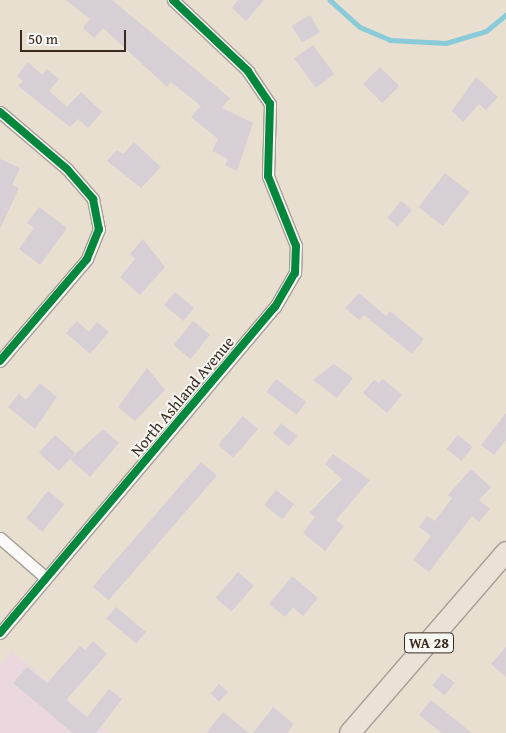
<!DOCTYPE html>
<style>
body{margin:0}
#map{position:relative;width:506px;height:733px;overflow:hidden;background:#e8dfd1;font-family:"Gentium Book Plus",serif}
div>[style]{position:absolute}
[style*='--x']{left:calc(var(--x)*1px);top:calc(var(--y)*1px);width:calc(var(--w)*1px);rotate:calc(var(--a)*1deg)}
.built>*{inset:0;background:#ebd7de}
.stream>*{height:4.5px;margin:-2.25px;padding:0 2.25px;transform-origin:2.25px;border-radius:2.25px;background:#89cbd9}
.building>*{inset:0;background:#d7cfd6;transform-origin:0 0}
.roads{filter:drop-shadow(1px 0 #a69f95) drop-shadow(-1px 0 #a69f95) drop-shadow(0 1px #a69f95) drop-shadow(0 -1px #a69f95)}
.street>*{height:11px;margin:-5.5px;padding:0 5.5px;transform-origin:5.5px;border-radius:5.5px;background:#fcfaf8}
.highway>*{height:20px;margin:-10px;padding:0 10px;transform-origin:10px;border-radius:10px;background:#ebe2d7}
.cycleway>*{height:8px;margin:-4px;padding:0 4px;transform-origin:4px;border-radius:4px;background:#00873e}
span{translate:-50% -50%;white-space:nowrap;text-align:center;line-height:1.15;-webkit-text-stroke:4px #f6f6f2;paint-order:stroke}
.shield-label span{padding:1px 4px;background:#f6f6f2;border:1px solid;border-radius:4px;-webkit-text-stroke-width:0}
.shield-label{font-size:15px;color:#3b2a1e;font-weight:700}
.street-label{font-size:16px;color:#3b2a1e}
.scale{position:absolute;left:20px;top:30px;width:106px;height:22px;box-sizing:border-box;border:2px solid #3b2a1e;border-top:0;padding-left:6px;font-size:15px;line-height:18px;white-space:nowrap;color:#3b2a1e;-webkit-text-stroke:4px #f6f6f2;paint-order:stroke}
</style>
<div id="map">
<div class="built">
<div style="clip-path:polygon(12px 651px,108px 733px,0 733px,0 664px)"></div>
</div>
<div class="stream">
<div style="--x:330;--y:0;--w:40;--a:42"></div>
<div style="--x:360;--y:27;--w:33;--a:23"></div>
<div style="--x:390;--y:40;--w:56;--a:3.1"></div>
<div style="--x:446;--y:43;--w:42;--a:-16.7"></div>
<div style="--x:486;--y:31;--w:26;--a:-39"></div>
</div>
<div class="building">
<div style="clip-path:polygon(66px 0,112px 0,230px 98px,222px 108px,253px 123px,237px 171px,225px 165px,228px 159px,212px 151px,218px 139px,191px 117px,201px 106px,171px 82px,167px 87px,103px 28px,94px 38px,83px 28px,90px 19px)"></div>
<div style="clip-path:polygon(238px 0,264px 0,246px 21px,232px 8px)"></div>
<div style="left:310px;top:15px;width:20px;height:21px;rotate:60deg"></div>
<div style="left:313px;top:45px;width:36px;height:23px;rotate:54deg"></div>
<div style="clip-path:polygon(28px 62px,42px 75px,47px 69px,59px 79px,49px 91px,67px 107px,81px 92px,102px 112px,88px 128px,78px 119px,70px 127px,18px 86px,23px 81px,17px 76px)"></div>
<div style="left:380px;top:67px;width:27px;height:24px;rotate:45deg"></div>
<div style="clip-path:polygon(476px 77px,498px 97px,486px 110px,479px 104px,463px 122px,452px 111px)"></div>
<div style="clip-path:polygon(134px 142px,161px 167px,141px 188px,107px 161px,117px 150px,123px 154px)"></div>
<div style="clip-path:polygon(0 159px,20px 168px,12px 185px,19px 188px,0 229px)"></div>
<div style="left:445px;top:173px;width:31px;height:43px;rotate:38deg"></div>
<div style="left:401px;top:201px;width:14px;height:22px;rotate:39deg"></div>
<div style="clip-path:polygon(39px 207px,67px 228px,40px 265px,19px 249px,34px 228px,27px 223px)"></div>
<div style="clip-path:polygon(143px 239px,165px 267px,140px 295px,120px 277px,135px 259px,130px 254px)"></div>
<div style="left:175px;top:292px;width:25px;height:17px;rotate:40deg"></div>
<div style="clip-path:polygon(359px 293px,386px 316px,390px 311px,424px 339px,412px 354px,364px 315px,359px 320px,345px 308px)"></div>
<div style="clip-path:polygon(77px 321px,89px 332px,97px 322px,109px 332px,90px 354px,66px 333px)"></div>
<div style="left:193px;top:321px;width:22px;height:31px;rotate:39deg"></div>
<div style="clip-path:polygon(334px 364px,353px 378px,337px 398px,313px 380px)"></div>
<div style="clip-path:polygon(147px 368px,165px 390px,135px 421px,118px 407px)"></div>
<div style="left:276px;top:379px;width:38px;height:16px;rotate:37deg"></div>
<div style="clip-path:polygon(383px 379px,402px 395px,387px 413px,363px 393px,374px 380px,379px 383px)"></div>
<div style="clip-path:polygon(40px 383px,57px 397px,35px 429px,8px 407px,19px 394px,26px 400px)"></div>
<div style="clip-path:polygon(506px 413px,506px 440px,494px 455px,481px 445px)"></div>
<div style="left:243px;top:416px;width:20px;height:38px;rotate:41deg"></div>
<div style="left:281px;top:423px;width:21px;height:13px;rotate:39deg"></div>
<div style="clip-path:polygon(103px 429px,119px 443px,90px 477px,70px 459px)"></div>
<div style="left:55px;top:435px;width:27px;height:24px;rotate:42deg"></div>
<div style="left:458px;top:435px;width:19px;height:18px;rotate:39deg"></div>
<div style="clip-path:polygon(333px 454px,370px 480px,336px 520px,344px 526px,325px 551px,303px 533px,315px 517px,309px 513px,342px 479px,325px 464px)"></div>
<div style="left:201px;top:462px;width:21px;height:165px;rotate:41deg"></div>
<div style="clip-path:polygon(471px 469px,491px 487px,479px 500px,490px 509px,479px 522px,472px 516px,429px 572px,413px 560px,431px 536px,419px 527px,427px 516px,435px 521px,452px 498px,448px 495px)"></div>
<div style="left:276px;top:490px;width:23px;height:19px;rotate:38deg"></div>
<div style="left:48px;top:491px;width:21px;height:35px;rotate:39deg"></div>
<div style="left:238px;top:572px;width:21px;height:34px;rotate:41deg"></div>
<div style="clip-path:polygon(292px 576px,318px 598px,303px 616px,293px 607px,285px 617px,269px 604px)"></div>
<div style="left:116px;top:607px;width:39px;height:15px;rotate:40deg"></div>
<div style="clip-path:polygon(93px 641px,107px 654px,66px 700px,87px 717px,109px 689px,122px 699px,96px 733px,73px 733px,13px 683px,27px 667px,47px 683px,80px 646px,85px 650px)"></div>
<div style="clip-path:polygon(506px 647px,506px 677px,491px 664px)"></div>
<div style="left:442px;top:673px;width:16px;height:16px;rotate:38deg"></div>
<div style="left:219px;top:684px;width:12px;height:13px;rotate:42deg"></div>
<div style="clip-path:polygon(431px 700px,472px 733px,442px 733px,419px 715px)"></div>
<div style="clip-path:polygon(273px 707px,294px 724px,287px 733px,253px 733px)"></div>
<div style="clip-path:polygon(223px 712px,249px 733px,206px 733px)"></div>
</div>
<div class="roads">
<div class="street">
<div style="--x:0;--y:112;--w:88;--a:40.4"></div>
<div style="--x:67;--y:169;--w:40;--a:49"></div>
<div style="--x:93;--y:199;--w:31;--a:79"></div>
<div style="--x:99;--y:229;--w:32;--a:112"></div>
<div style="--x:87;--y:259;--w:134;--a:130.5"></div>
<div style="--x:0;--y:538;--w:61;--a:41"></div>
<div style="--x:0;--y:633;--w:426;--a:-49.9"></div>
<div style="--x:275;--y:307;--w:39;--a:-60"></div>
<div style="--x:295;--y:273;--w:27;--a:-88"></div>
<div style="--x:296;--y:246;--w:75;--a:-111.8"></div>
<div style="--x:268;--y:176;--w:72;--a:-88.4"></div>
<div style="--x:270;--y:104;--w:40;--a:-124"></div>
<div style="--x:248;--y:71;--w:103;--a:-136.6"></div>
</div>
<div class="highway">
<div style="--x:350;--y:733;--w:239;--a:-49.2"></div>
</div>
</div>
<div class="cycleway">
<div style="--x:0;--y:112;--w:88;--a:40.4"></div>
<div style="--x:67;--y:169;--w:40;--a:49"></div>
<div style="--x:93;--y:199;--w:31;--a:79"></div>
<div style="--x:99;--y:229;--w:32;--a:112"></div>
<div style="--x:87;--y:259;--w:134;--a:130.5"></div>
<div style="--x:0;--y:633;--w:426;--a:-49.9"></div>
<div style="--x:275;--y:307;--w:39;--a:-60"></div>
<div style="--x:295;--y:273;--w:27;--a:-88"></div>
<div style="--x:296;--y:246;--w:75;--a:-111.8"></div>
<div style="--x:268;--y:176;--w:72;--a:-88.4"></div>
<div style="--x:270;--y:104;--w:40;--a:-124"></div>
<div style="--x:248;--y:71;--w:103;--a:-136.6"></div>
</div>
<div class="shield-label">
<span style="left:429px;top:643px">WA 28</span>
</div>
<div class="street-label">
<span style="left:182px;top:396px;rotate:-50deg">North Ashland Avenue</span>
</div>
<div class="scale">50 m</div>
</div>
